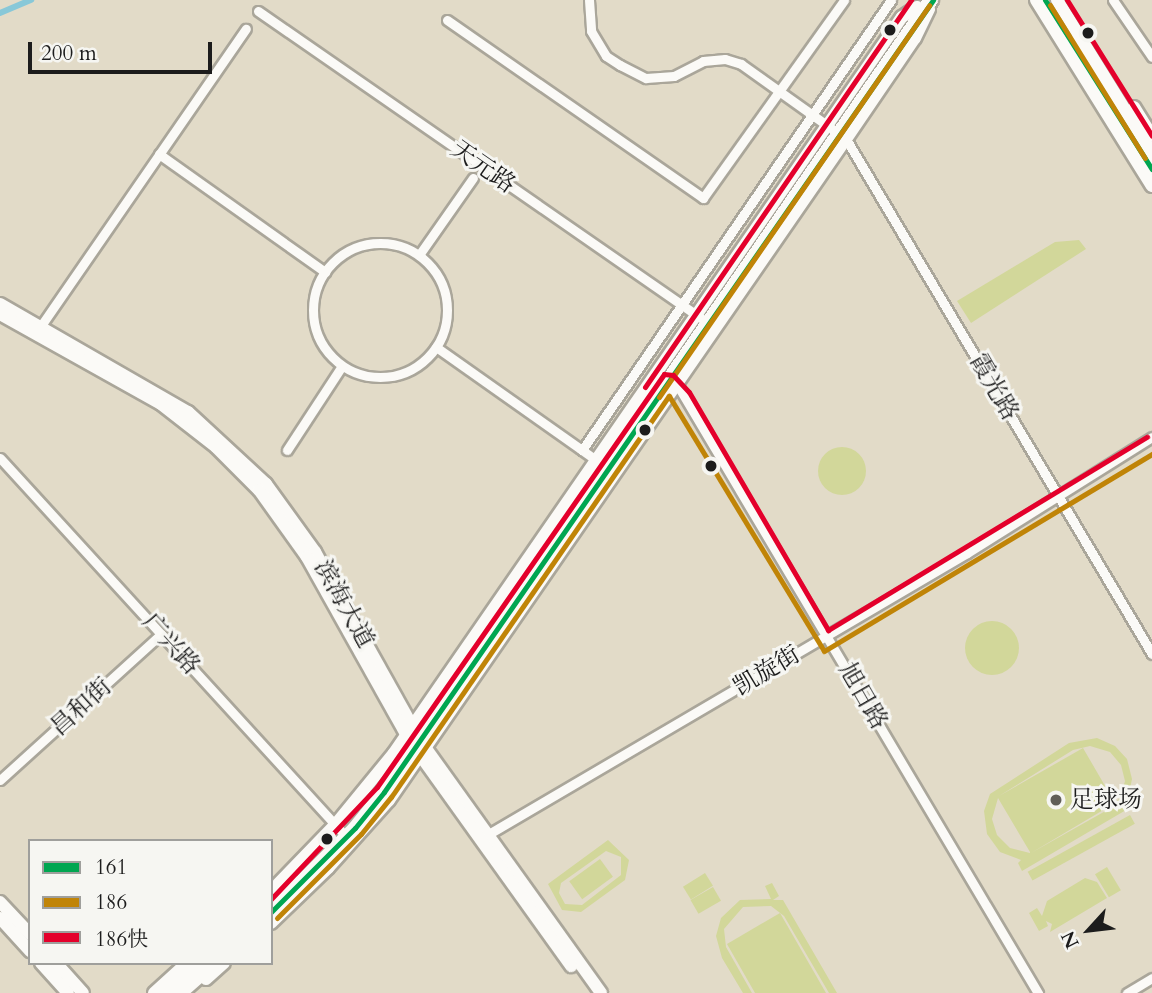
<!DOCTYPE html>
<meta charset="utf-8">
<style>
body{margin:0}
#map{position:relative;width:1152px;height:993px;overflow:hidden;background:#e2dbc8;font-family:Cardo,"Noto Serif SC",serif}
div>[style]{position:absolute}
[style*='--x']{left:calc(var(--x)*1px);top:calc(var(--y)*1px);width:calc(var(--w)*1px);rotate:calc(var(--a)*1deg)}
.green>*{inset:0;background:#d2d79a;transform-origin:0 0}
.round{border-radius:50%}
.canal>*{height:6px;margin:-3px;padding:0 3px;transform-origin:3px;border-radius:3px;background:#88c8d8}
.roads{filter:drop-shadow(2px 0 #aaa69a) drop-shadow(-2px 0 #aaa69a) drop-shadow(0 2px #aaa69a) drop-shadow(0 -2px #aaa69a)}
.minor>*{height:9px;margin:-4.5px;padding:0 4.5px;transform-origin:4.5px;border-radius:4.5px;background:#fbfaf7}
.minor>.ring{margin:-4.5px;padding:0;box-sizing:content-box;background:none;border:9px solid #fbfaf7;border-radius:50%}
.major>*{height:12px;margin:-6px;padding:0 6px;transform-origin:6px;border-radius:6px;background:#fbfaf7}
.highway>*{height:14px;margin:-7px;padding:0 7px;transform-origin:7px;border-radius:7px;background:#fbfaf7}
.bus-1>*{height:5px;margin:-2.5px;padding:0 2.5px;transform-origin:2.5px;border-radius:2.5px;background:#00a651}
.bus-2>*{height:5px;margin:-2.5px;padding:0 2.5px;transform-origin:2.5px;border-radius:2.5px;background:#c08407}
.bus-3>*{height:5px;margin:-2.5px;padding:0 2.5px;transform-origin:2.5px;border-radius:2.5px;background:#e4002b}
.dots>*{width:19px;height:19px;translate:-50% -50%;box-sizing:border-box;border:4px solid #f6f6f2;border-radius:50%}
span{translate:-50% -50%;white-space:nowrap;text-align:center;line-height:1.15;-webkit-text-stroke:6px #f6f6f2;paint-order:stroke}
.street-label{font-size:24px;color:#1c1c1c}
.poi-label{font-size:24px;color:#1c1c1c}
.left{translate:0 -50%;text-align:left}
.legend{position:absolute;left:28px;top:839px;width:245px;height:126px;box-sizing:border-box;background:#f6f6f2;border:2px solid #9f9f9c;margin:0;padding:9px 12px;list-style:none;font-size:21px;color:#1c1c1c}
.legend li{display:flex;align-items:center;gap:14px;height:35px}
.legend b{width:35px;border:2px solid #9f9f9c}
.north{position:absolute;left:1054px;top:895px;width:70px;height:70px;-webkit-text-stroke:5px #f6f6f2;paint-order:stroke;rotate:243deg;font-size:19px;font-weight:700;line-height:28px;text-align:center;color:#1c1c1c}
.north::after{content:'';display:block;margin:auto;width:24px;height:32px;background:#1c1c1c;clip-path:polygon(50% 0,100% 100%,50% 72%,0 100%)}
.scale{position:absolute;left:28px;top:42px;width:184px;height:32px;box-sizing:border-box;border:4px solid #1c1c1c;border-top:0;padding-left:9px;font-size:21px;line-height:24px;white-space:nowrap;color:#1c1c1c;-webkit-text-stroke:5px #f6f6f2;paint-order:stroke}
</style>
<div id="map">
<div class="green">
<div style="clip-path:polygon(1079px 240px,1086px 249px,971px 323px,957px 301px,1055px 242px)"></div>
<div class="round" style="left:818px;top:447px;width:48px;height:48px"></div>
<div class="round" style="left:965px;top:621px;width:54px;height:54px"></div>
<div style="clip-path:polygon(evenodd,1097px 738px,1115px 746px,1127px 759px,1132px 779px,1128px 798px,1134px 795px,1138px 803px,1022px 871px,1018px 863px,1021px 860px,1000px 852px,987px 834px,984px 811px,990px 794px,1069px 743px,1097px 738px,1090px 746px,1110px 752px,1121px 765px,1125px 781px,1120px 798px,1109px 809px,1031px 853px,1115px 803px,1083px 748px,999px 796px,1073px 750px,1090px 746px,1097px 738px,998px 798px,1030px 852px,1030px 853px,1010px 848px,997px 835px,992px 819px,998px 798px)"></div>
<div style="left:1130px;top:815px;width:10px;height:117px;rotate:61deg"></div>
<div style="clip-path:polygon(evenodd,608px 840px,629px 860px,625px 880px,581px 912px,562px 910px,548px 884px,608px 840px,606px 851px,621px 857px,621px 875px,582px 905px,565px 904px,559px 893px,561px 883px,606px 851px)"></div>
<div style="left:600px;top:859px;width:22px;height:38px;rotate:54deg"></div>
<div style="left:1107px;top:867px;width:27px;height:14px;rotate:59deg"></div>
<div style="left:705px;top:873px;width:15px;height:26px;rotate:58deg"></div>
<div style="clip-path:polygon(1085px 878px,1097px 882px,1107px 898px,1050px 932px,1052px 924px,1046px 921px,1048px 926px,1039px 931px,1029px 913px,1037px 908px,1042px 916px,1047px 901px)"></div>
<div style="clip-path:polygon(772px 883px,779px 896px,773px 900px,783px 900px,837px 993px,829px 993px,784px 916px,771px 906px,743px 907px,724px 929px,726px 947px,752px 993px,743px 993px,722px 958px,716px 936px,721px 918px,740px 900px,771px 899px,765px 886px)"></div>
<div style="left:713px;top:887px;width:16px;height:26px;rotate:60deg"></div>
<div style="clip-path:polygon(780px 913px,826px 993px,755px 993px,727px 944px)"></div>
</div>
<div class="canal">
<div style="--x:0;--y:13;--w:34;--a:-23"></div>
</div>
<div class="roads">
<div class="minor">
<div style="--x:589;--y:0;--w:31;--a:86"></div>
<div style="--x:591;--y:31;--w:29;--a:59"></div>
<div style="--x:606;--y:56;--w:17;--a:33"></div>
<div style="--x:620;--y:65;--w:29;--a:27"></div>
<div style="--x:646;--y:78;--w:28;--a:-4"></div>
<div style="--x:674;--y:76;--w:33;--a:-27"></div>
<div style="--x:703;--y:61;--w:22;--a:-5"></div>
<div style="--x:725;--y:59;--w:17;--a:17"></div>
<div style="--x:741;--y:64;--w:129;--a:35.5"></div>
<div style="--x:846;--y:139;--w:599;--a:59.28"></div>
<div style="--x:1113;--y:0;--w:69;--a:55.6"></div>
<div style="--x:258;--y:11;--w:548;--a:34.73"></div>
<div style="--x:447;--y:20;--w:312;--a:34.8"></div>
<div style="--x:703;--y:198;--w:243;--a:-54.5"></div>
<div style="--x:159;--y:154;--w:204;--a:35.4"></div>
<div class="ring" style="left:313px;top:243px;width:125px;height:125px"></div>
<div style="--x:419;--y:255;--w:94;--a:-55"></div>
<div style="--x:38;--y:330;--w:366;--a:-55.4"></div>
<div style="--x:436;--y:347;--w:199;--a:35.2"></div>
<div style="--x:675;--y:381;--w:712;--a:59.33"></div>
<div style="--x:287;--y:450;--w:100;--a:-56.8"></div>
<div style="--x:582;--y:450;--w:546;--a:-55.52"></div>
<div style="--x:0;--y:458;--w:505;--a:47.57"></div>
<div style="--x:0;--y:780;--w:217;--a:-42.2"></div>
<div style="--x:487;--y:835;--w:557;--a:-30.43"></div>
<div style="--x:967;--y:553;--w:218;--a:-32.1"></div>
<div style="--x:1127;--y:993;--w:29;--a:-31"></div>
</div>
<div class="major">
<div style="--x:1036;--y:0;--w:219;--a:58.1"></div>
<div style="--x:1057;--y:0;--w:180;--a:58.2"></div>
<div style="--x:1072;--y:42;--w:150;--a:57.8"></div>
<div style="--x:1134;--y:107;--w:34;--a:58"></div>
<div style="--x:0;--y:304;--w:217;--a:29.9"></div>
<div style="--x:188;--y:412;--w:106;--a:42.7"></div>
<div style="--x:266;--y:484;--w:84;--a:54.2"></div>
<div style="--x:315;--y:552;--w:215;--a:60.8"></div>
<div style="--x:420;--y:740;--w:311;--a:54.4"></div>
<div style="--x:0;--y:314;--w:184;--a:29.2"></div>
<div style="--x:161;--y:404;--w:70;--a:38"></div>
<div style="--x:216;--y:447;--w:61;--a:45"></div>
<div style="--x:259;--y:490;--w:82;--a:54.4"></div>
<div style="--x:307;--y:557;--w:211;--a:60.8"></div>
<div style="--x:410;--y:741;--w:277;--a:54.4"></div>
<div style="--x:278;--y:884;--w:82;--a:-46"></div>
<div style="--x:335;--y:825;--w:93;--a:-50.7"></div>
<div style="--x:394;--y:753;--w:894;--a:-55.39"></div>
<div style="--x:902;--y:17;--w:18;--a:-34"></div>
<div style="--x:0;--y:902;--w:44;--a:46.8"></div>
<div style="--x:0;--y:918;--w:45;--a:47.7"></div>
<div style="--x:271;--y:923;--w:79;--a:-44"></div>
<div style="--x:328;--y:868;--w:91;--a:-48.1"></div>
<div style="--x:389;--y:800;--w:804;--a:-55.34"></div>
<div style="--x:846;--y:139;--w:122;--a:-55.7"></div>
<div style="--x:915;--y:38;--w:32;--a:-64"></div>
<div style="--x:41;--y:963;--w:40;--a:48"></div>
<div style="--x:56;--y:963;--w:40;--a:48"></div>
<div style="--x:206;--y:979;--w:24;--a:-42"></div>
<div style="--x:154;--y:993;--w:45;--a:-42.3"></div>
</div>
<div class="highway">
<div style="--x:271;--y:898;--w:27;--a:-42"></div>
<div style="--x:271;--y:912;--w:119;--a:-45"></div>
<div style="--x:355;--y:828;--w:46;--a:-51.1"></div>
<div style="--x:384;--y:792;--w:963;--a:-55.37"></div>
<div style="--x:165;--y:993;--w:45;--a:-42.3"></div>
<div style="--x:180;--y:993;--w:45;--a:-41.4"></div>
</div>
</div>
<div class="bus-1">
<div style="--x:1045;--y:0;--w:200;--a:57.7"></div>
<div style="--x:271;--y:912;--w:119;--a:-45"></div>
<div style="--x:355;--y:828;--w:46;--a:-51.1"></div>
<div style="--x:384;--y:792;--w:964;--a:-55.27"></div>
</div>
<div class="bus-2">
<div style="--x:1050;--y:5;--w:180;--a:58.2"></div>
<div style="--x:659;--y:397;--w:476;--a:-55.4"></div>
<div style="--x:277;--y:918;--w:119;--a:-45"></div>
<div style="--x:361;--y:834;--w:48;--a:-51"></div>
<div style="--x:391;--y:797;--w:488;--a:-55.3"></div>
<div style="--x:669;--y:396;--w:298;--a:58.7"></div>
<div style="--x:824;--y:651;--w:383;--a:-31"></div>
</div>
<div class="bus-3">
<div style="--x:1067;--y:0;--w:160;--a:58"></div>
<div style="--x:645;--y:387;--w:470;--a:-55.5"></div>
<div style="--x:271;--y:899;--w:154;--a:-46.6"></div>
<div style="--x:377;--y:787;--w:503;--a:-55.2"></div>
<div style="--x:664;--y:374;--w:9;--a:6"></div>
<div style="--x:673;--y:375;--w:23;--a:47"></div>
<div style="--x:689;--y:392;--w:276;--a:59.7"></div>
<div style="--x:828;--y:630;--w:373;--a:-31.2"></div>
</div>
<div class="dots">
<div style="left:890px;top:30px;background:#1c1c1c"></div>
<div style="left:1088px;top:33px;background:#1c1c1c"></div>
<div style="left:645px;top:430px;background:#1c1c1c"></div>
<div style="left:711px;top:466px;background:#1c1c1c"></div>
<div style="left:1056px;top:800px;background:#615f58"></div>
<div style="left:327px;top:839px;background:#1c1c1c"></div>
</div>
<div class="street-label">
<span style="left:483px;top:167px;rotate:35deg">天元路</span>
<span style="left:994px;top:387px;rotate:60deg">霞光路</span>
<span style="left:344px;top:604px;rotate:61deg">滨海大道</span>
<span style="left:171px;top:644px;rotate:48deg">广兴路</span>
<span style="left:767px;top:671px;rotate:-31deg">凯旋街</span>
<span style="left:863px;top:696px;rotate:60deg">旭日路</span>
<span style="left:81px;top:707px;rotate:-42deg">昌和街</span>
</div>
<div class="poi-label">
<span class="left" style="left:1070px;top:800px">足球场</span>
</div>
<ul class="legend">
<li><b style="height:9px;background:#00a651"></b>161</li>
<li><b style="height:9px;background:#c08407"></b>186</li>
<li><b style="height:9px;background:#e4002b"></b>186快</li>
</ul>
<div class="north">N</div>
<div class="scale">200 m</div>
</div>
